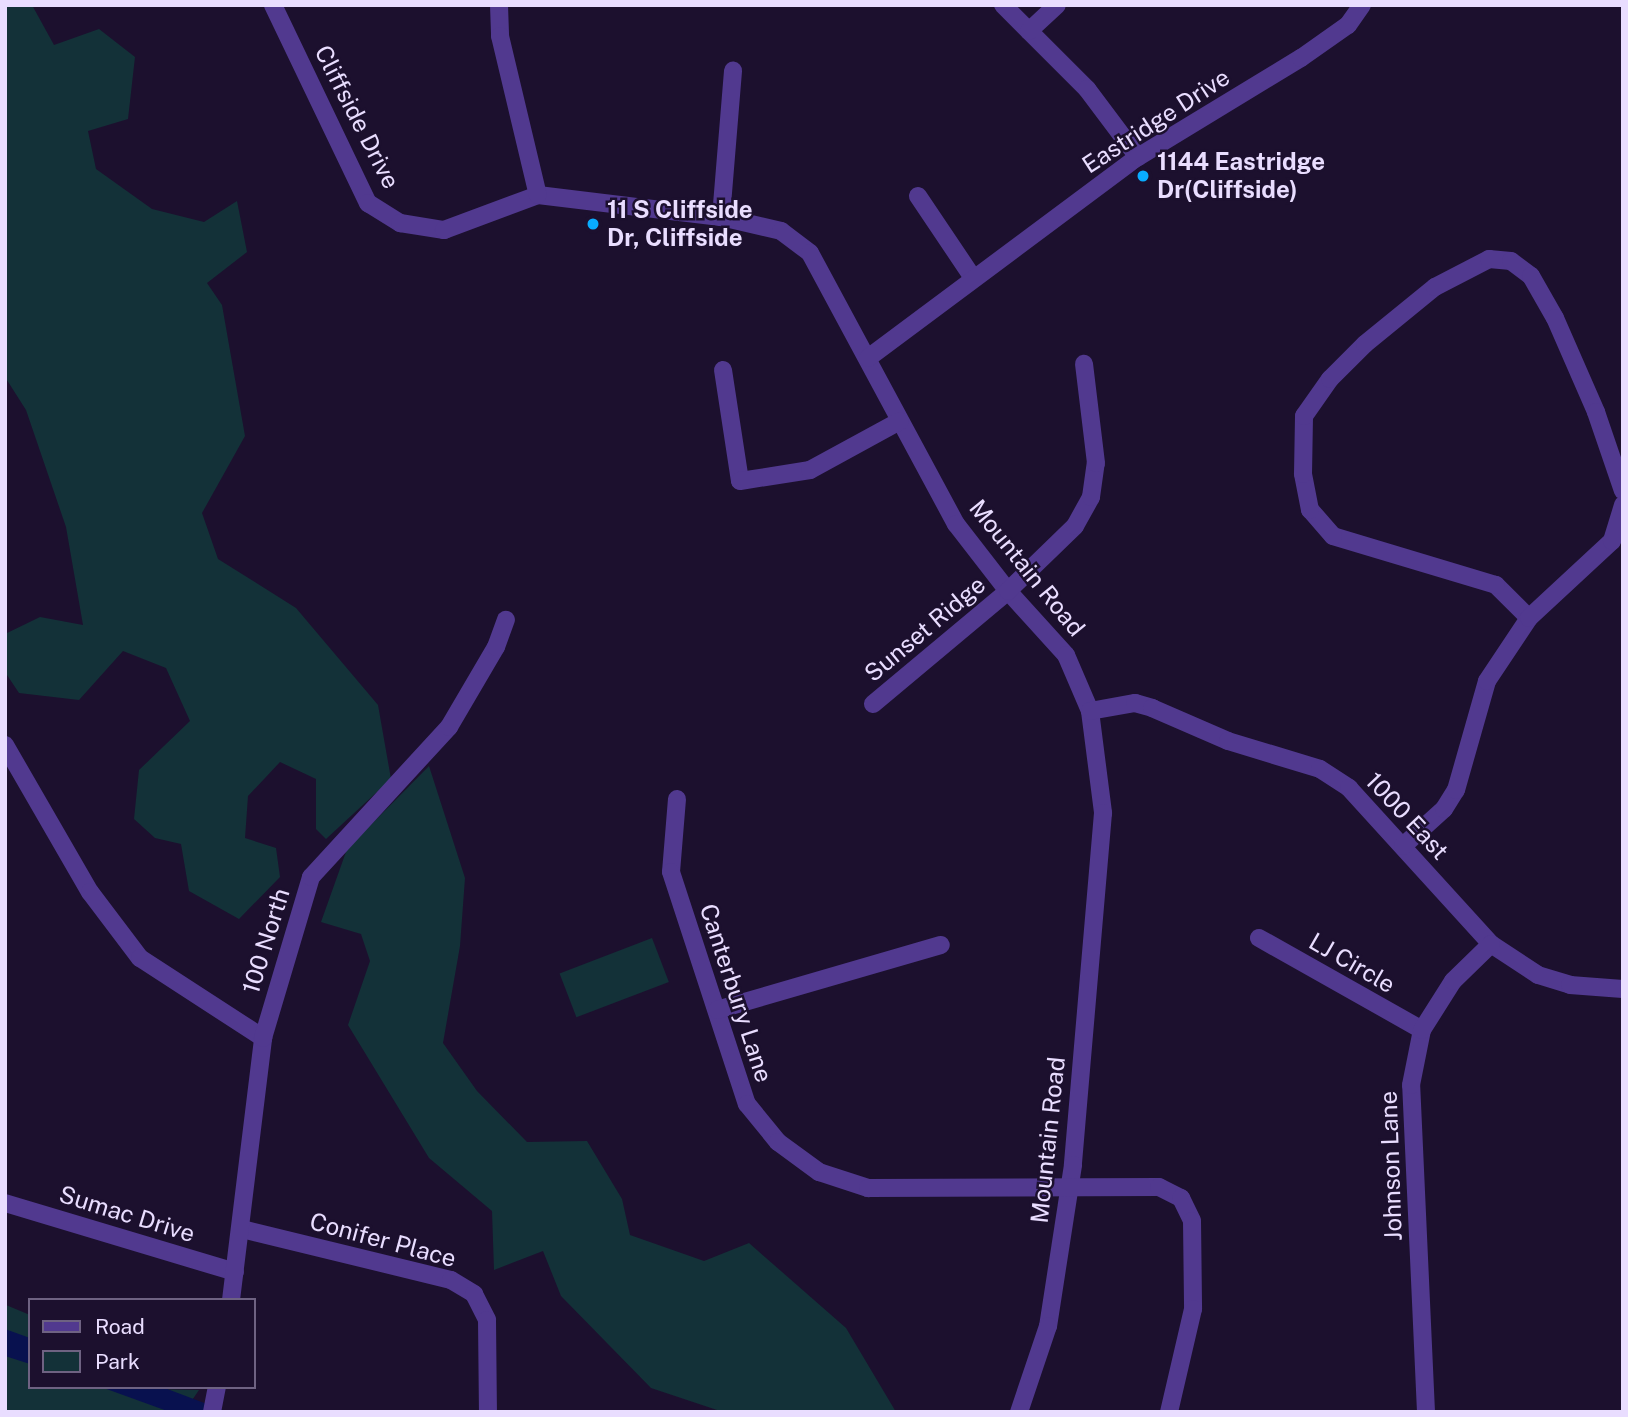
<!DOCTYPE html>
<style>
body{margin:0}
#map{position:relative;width:1628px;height:1417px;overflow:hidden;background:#1c102e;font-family:"Public Sans",sans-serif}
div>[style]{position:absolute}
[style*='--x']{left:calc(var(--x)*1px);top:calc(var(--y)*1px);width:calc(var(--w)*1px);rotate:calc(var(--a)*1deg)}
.green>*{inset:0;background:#133138;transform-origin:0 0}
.water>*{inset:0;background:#08114f}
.minor>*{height:18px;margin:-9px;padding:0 9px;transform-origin:9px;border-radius:9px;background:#51398f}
.dots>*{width:19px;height:19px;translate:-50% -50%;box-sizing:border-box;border:4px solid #1c102e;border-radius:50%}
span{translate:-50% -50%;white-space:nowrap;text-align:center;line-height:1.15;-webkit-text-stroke:5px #1c102e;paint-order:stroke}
.street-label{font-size:24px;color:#e9ddff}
.poi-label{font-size:24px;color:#e9ddff;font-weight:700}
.left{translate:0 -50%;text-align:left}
.frame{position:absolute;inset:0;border:7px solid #e9ddff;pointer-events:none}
.legend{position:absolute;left:28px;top:1298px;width:228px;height:91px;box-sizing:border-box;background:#1c102e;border:2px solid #6e6282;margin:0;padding:9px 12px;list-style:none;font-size:21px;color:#e9ddff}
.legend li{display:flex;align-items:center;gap:14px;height:35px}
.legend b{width:35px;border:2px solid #6e6282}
</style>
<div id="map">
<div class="green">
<div style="clip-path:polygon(5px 5px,32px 5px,54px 45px,99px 29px,135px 57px,128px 119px,88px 131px,96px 169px,152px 209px,204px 222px,237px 201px,247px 252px,207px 283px,222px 305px,245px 436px,202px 513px,218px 559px,296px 608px,378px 705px,391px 779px,326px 839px,316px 829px,316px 779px,280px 762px,248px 796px,245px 838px,276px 848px,280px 877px,239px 919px,189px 891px,181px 844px,155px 838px,134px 819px,139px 770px,190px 721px,166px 668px,123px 651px,79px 700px,19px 693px,5px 672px,5px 634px,40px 617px,83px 625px,66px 527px,26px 410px,5px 377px)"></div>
<div style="clip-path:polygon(429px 766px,465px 878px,460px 946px,443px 1043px,477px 1091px,527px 1142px,587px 1141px,622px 1199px,630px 1235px,704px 1261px,749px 1243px,846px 1328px,896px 1412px,723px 1412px,651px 1388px,561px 1296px,543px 1251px,494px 1270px,492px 1211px,429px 1158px,348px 1025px,370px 961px,361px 934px,321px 922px,347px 849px)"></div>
<div style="left:652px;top:938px;width:47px;height:99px;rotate:69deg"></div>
<div style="clip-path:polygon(6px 1305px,30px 1315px,30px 1387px,199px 1390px,184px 1412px,5px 1412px)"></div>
</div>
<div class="water">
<div style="clip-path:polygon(5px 1329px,30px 1338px,30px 1364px,5px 1356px)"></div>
<div style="clip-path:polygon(101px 1387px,162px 1387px,228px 1412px,170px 1412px)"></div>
</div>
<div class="minor">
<div style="--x:273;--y:5;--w:220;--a:64.4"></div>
<div style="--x:368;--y:203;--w:38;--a:32"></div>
<div style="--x:400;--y:223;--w:45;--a:9"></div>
<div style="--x:444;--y:230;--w:100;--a:-20.4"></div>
<div style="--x:538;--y:195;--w:184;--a:6.9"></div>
<div style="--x:721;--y:217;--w:62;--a:13.1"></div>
<div style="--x:781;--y:231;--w:36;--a:37"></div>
<div style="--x:810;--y:253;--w:308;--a:61.7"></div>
<div style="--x:956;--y:524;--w:85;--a:52.2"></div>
<div style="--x:1008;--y:591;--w:86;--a:47.8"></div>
<div style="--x:1066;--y:655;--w:61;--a:66.8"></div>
<div style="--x:1090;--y:711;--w:103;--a:82.7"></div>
<div style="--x:1103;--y:813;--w:353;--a:94.9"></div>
<div style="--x:1073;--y:1165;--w:163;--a:98.8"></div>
<div style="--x:1048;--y:1326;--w:91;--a:108.6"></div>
<div style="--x:499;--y:5;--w:31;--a:88"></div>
<div style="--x:500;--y:36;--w:163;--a:76.6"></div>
<div style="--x:1003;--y:5;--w:119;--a:45"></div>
<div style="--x:1087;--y:89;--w:85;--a:53.1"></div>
<div style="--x:1029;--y:31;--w:38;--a:-43"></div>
<div style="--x:918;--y:196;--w:99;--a:56.1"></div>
<div style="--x:721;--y:217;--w:147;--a:-85.3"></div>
<div style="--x:868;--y:358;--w:337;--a:-36.7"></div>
<div style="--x:1138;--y:157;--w:191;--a:-31.3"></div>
<div style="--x:1301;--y:58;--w:57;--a:-35.1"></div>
<div style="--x:1348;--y:25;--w:24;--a:-55"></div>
<div style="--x:723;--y:370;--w:112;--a:81.3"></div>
<div style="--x:740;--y:481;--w:71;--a:-8.9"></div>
<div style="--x:810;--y:470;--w:102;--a:-28.6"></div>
<div style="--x:1529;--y:618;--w:47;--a:-135"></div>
<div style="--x:1496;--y:585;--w:170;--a:-163.3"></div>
<div style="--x:1333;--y:536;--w:35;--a:-131"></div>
<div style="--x:1310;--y:510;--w:37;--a:-101"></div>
<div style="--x:1303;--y:474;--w:58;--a:-89"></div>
<div style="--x:1304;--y:416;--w:45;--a:-54.9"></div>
<div style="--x:1330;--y:379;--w:49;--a:-45"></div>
<div style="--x:1365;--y:344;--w:90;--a:-39.2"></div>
<div style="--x:1435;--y:287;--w:61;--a:-27.4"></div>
<div style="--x:1489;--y:259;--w:22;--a:5"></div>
<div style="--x:1511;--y:261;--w:25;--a:37"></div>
<div style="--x:1531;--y:276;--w:48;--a:60.3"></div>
<div style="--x:1555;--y:318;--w:103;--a:66.4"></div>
<div style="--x:1596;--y:412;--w:83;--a:71.1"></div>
<div style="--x:873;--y:704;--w:176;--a:-39.9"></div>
<div style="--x:1008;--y:591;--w:93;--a:-44.1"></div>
<div style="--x:1075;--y:526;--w:33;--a:-61"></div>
<div style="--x:1091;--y:497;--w:34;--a:-82"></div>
<div style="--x:1096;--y:463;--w:100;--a:-96.9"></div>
<div style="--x:1090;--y:711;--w:46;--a:-10.1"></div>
<div style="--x:1135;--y:703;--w:18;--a:16"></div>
<div style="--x:1152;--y:708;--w:83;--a:23.5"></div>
<div style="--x:1228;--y:741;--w:96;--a:16.9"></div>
<div style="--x:1320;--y:769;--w:35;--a:33"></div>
<div style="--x:1349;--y:788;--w:211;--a:47.7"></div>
<div style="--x:1491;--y:944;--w:56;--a:33.4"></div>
<div style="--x:1538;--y:975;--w:34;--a:17"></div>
<div style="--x:1570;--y:985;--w:53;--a:4.3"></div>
<div style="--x:5;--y:745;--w:170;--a:60"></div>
<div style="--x:90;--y:892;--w:83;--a:52.9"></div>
<div style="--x:140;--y:958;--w:147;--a:33"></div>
<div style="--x:677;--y:799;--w:73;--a:94.7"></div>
<div style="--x:671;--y:872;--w:244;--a:71.9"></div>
<div style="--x:747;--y:1104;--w:49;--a:50.8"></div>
<div style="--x:778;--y:1142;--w:51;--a:36.2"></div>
<div style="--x:819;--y:1172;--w:52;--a:18.1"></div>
<div style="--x:868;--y:1188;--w:291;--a:-0.2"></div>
<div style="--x:1159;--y:1187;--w:25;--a:27"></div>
<div style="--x:1181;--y:1198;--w:25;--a:64"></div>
<div style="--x:1192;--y:1221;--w:88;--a:89.3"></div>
<div style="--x:1193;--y:1309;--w:106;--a:103.1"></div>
<div style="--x:1403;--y:846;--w:55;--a:-42.1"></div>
<div style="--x:1444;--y:809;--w:22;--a:-58"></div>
<div style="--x:1456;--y:790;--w:113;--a:-74.1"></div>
<div style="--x:1487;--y:681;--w:76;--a:-56.3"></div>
<div style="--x:1529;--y:618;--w:113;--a:-42.9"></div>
<div style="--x:1612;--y:541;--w:38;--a:-73"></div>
<div style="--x:1259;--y:938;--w:187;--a:29.4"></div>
<div style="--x:717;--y:1010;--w:233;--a:-16.2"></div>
<div style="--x:5;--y:1203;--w:240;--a:16.7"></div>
<div style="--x:242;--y:1229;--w:215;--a:13.7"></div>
<div style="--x:451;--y:1280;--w:27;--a:31"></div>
<div style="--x:474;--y:1294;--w:29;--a:63"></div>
<div style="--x:487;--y:1320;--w:92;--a:89.4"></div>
<div style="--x:231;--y:1300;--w:264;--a:-83"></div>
<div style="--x:263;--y:1038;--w:168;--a:-73.4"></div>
<div style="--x:311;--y:877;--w:204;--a:-47.4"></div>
<div style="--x:449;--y:727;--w:93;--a:-59.6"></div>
<div style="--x:496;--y:647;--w:29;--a:-70"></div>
<div style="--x:212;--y:1412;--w:25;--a:-79"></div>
<div style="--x:1426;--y:1412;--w:327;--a:-92.6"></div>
<div style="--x:1411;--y:1085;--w:56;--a:-78.7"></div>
<div style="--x:1422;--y:1030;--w:58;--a:-57.7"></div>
<div style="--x:1453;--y:981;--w:53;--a:-44.2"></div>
</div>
<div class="dots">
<div style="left:1143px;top:176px;background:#09acff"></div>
<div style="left:593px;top:224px;background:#09acff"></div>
</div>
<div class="street-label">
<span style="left:357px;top:117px;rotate:63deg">Cliffside Drive</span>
<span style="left:1156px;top:121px;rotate:-33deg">Eastridge Drive</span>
<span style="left:1027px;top:568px;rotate:51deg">Mountain Road</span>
<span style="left:925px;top:629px;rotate:-40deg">Sunset Ridge</span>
<span style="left:1407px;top:816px;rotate:47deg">1000 East</span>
<span style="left:266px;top:941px;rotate:-73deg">100 North</span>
<span style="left:1352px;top:963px;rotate:30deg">LJ Circle</span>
<span style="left:736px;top:993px;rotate:72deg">Canterbury Lane</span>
<span style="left:1048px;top:1140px;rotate:-84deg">Mountain Road</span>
<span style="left:1391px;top:1166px;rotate:-92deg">Johnson Lane</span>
<span style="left:127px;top:1214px;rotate:17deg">Sumac Drive</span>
<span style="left:383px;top:1240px;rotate:15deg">Conifer Place</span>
</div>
<div class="poi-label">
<span class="left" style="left:1157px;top:176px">1144 Eastridge<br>Dr(Cliffside)</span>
<span class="left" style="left:607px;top:224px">11 S Cliffside<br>Dr, Cliffside</span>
</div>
<div class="frame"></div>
<ul class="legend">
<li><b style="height:9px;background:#51398f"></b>Road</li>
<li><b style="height:19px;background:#133138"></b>Park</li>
</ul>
</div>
